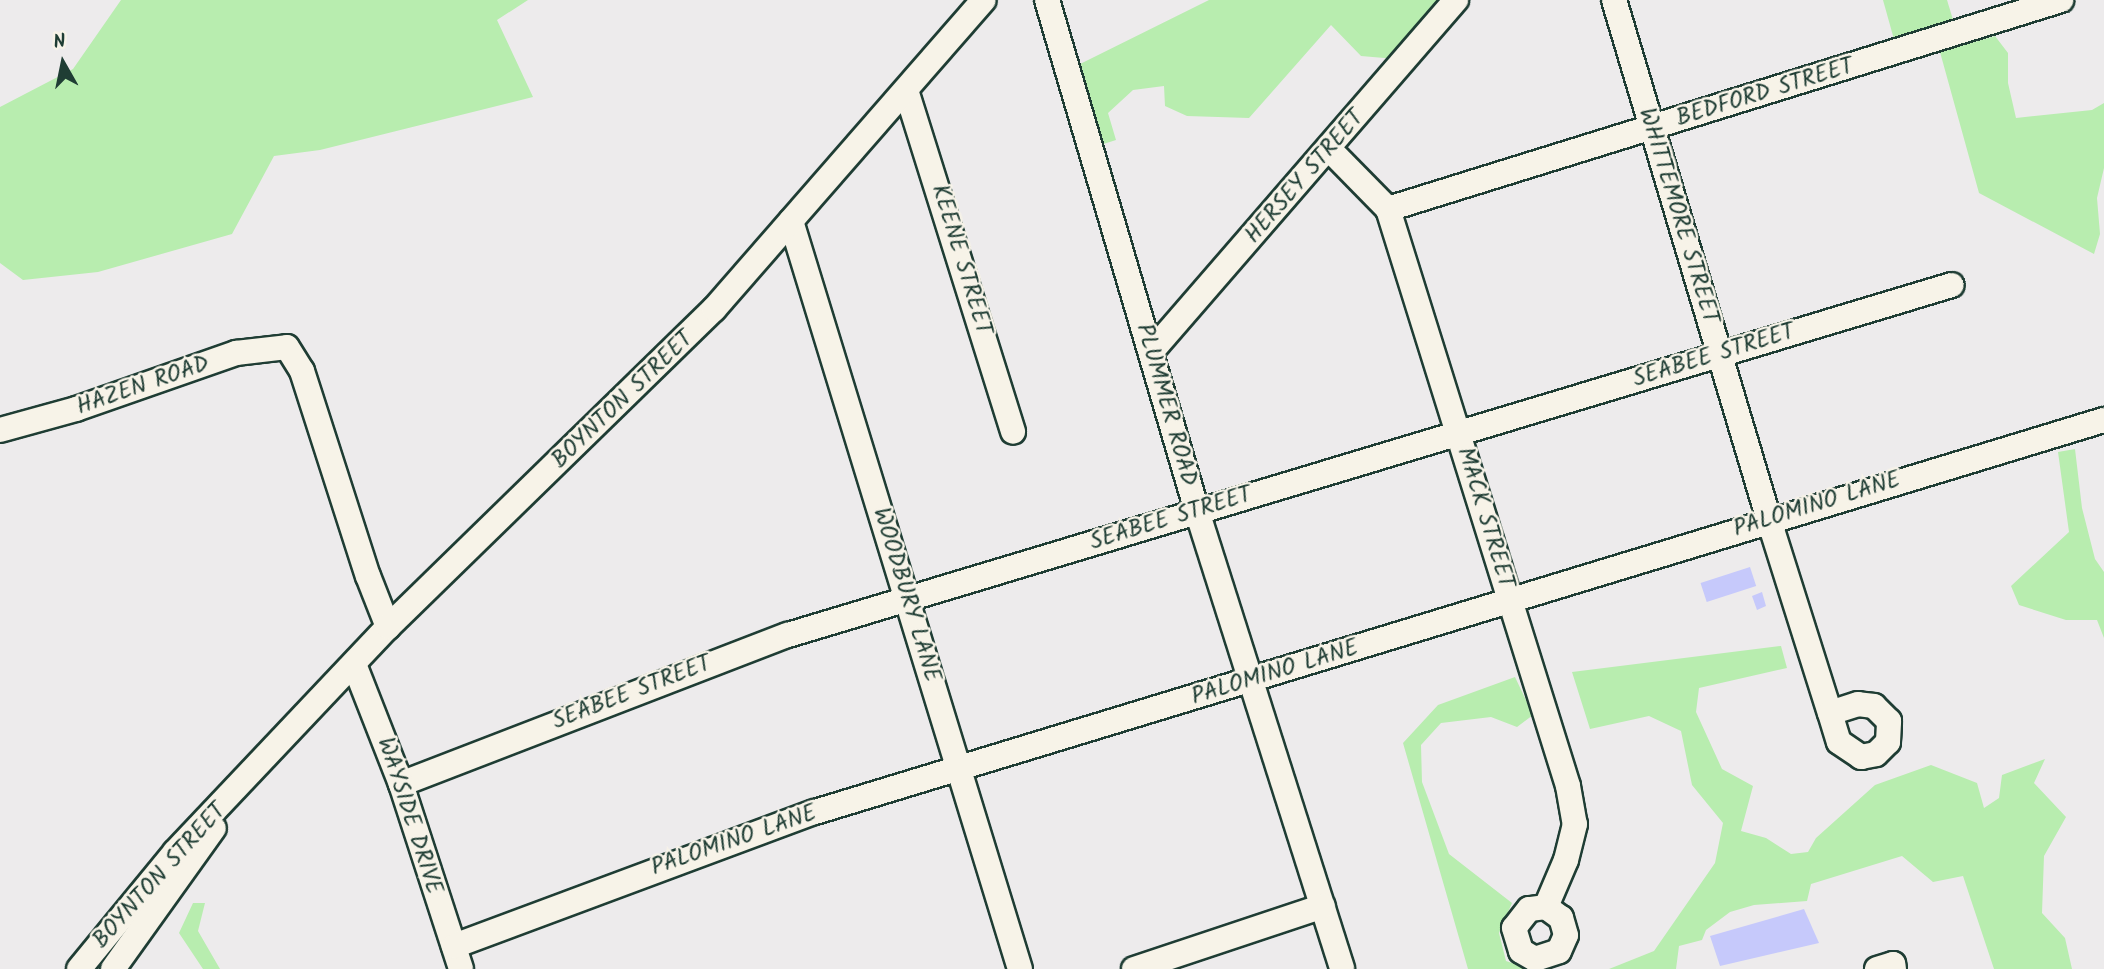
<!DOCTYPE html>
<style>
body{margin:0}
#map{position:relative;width:2104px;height:969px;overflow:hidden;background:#edebec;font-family:Kalam,sans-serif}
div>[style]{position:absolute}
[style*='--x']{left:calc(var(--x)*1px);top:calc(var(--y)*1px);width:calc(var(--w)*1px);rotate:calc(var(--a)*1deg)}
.green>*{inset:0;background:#b8edaf}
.building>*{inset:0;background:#c6c9fb;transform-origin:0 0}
.roads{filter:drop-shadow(2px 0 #1f3d34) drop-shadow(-2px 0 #1f3d34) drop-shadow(0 2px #1f3d34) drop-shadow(0 -2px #1f3d34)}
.minor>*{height:24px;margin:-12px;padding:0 12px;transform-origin:12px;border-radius:12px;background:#f7f3e8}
span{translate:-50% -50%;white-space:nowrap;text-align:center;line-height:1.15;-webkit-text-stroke:5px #f7f3e8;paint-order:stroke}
.street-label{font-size:23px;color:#1f3d34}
.north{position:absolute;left:28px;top:28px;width:70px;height:70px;-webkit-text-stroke:5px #f7f3e8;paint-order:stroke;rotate:351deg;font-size:19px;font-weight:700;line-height:28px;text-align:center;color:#1f3d34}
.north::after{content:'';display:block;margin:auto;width:24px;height:32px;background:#1f3d34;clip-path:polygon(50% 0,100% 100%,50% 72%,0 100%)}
</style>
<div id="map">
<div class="green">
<div style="clip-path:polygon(121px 0,528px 0,497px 20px,533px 97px,320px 150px,274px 156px,232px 234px,98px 272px,23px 280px,0 263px,0 107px,73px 69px)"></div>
<div style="clip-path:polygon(1209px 0,1446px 0,1396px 59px,1361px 56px,1331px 25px,1249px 118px,1187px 116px,1165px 106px,1164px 86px,1133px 90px,1108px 113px,1116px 140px,1097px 146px,1076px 66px)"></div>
<div style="clip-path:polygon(1883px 0,1947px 0,1954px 23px,1895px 43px)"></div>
<div style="clip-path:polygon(1995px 36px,2008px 53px,2008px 83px,2016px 118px,2092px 110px,2104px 103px,2104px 168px,2097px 198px,2100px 234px,2094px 254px,1979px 193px,1940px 52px)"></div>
<div style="clip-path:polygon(2075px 449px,2082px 508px,2095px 559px,2104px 572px,2104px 638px,2097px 620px,2066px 620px,2019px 605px,2011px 586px,2069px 532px,2058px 452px)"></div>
<div style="clip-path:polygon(1781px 646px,1787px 668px,1699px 688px,1696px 712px,1722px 769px,1753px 786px,1741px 831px,1766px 838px,1791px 854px,1808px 852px,1816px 838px,1875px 785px,1931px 765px,1977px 783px,1984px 808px,1999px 798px,2002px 775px,2045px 759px,2034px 783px,2066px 817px,2044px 856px,2042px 913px,2065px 938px,2072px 969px,1994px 969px,1963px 876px,1933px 882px,1902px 856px,1811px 884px,1807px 901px,1754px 905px,1730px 912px,1706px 930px,1702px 940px,1679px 946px,1676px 969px,1609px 969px,1654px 951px,1715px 863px,1723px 823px,1692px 785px,1681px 731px,1649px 716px,1590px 729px,1572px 672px)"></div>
<div style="clip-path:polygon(1515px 677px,1533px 715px,1517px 727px,1491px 717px,1441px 723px,1421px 745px,1422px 782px,1449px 854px,1512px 903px,1499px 933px,1506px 961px,1531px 969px,1468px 969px,1403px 743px,1438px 705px)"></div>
<div style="clip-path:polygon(193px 903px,205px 903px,198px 931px,220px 969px,203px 969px,179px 933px)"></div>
</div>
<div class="building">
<div style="left:1750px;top:567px;width:20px;height:52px;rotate:72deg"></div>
<div style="clip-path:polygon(1762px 592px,1766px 606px,1757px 610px,1752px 596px)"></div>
<div style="clip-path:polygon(1804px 909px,1819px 943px,1720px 966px,1710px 936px)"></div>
</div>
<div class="roads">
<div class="minor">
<div style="--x:1047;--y:0;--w:533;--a:73.64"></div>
<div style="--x:1197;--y:511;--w:480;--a:72.4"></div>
<div style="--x:1614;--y:0;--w:543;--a:73.4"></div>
<div style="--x:1769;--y:520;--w:202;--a:72.5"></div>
<div style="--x:1830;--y:713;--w:30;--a:73"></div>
<div style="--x:1839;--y:742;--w:27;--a:34"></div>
<div style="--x:1861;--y:757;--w:15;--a:-11"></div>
<div style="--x:1876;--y:754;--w:17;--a:-45"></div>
<div style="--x:1888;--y:742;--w:21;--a:-87"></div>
<div style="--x:1889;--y:721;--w:21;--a:-135"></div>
<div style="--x:1874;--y:706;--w:16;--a:-173"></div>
<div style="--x:1858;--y:704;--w:29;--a:162"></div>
<div style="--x:906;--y:90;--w:358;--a:72.6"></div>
<div style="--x:1330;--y:150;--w:83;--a:45.5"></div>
<div style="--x:1388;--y:209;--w:604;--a:72.67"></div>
<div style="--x:1568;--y:786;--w:39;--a:80"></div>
<div style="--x:1575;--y:824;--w:37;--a:104"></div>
<div style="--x:1566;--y:860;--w:51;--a:113.1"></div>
<div style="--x:1546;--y:907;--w:17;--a:173"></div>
<div style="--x:1529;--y:909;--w:24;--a:128"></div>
<div style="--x:1514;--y:928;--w:24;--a:73"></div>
<div style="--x:1521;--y:951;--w:16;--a:30"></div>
<div style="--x:1535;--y:959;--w:25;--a:-18"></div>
<div style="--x:1559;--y:951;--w:17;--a:-66"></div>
<div style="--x:1566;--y:935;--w:18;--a:-106"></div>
<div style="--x:1561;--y:918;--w:19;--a:-144"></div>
<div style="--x:1388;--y:209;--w:705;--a:-17.25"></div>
<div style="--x:791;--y:221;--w:782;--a:72.98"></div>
<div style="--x:1151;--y:352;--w:466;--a:-49.1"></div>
<div style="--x:0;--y:430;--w:79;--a:-15.4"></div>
<div style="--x:76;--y:409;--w:170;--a:-19.3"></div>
<div style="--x:236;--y:353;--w:51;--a:-6.7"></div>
<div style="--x:287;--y:347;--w:28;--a:58"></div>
<div style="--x:302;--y:371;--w:215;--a:72.2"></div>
<div style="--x:368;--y:576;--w:55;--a:68.6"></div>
<div style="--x:354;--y:664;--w:129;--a:68.6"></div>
<div style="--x:401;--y:784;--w:194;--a:72"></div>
<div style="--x:401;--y:784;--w:415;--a:-21.1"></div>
<div style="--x:788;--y:635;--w:1215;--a:-16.74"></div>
<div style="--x:454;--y:946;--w:385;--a:-20.4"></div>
<div style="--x:815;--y:812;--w:1347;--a:-16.92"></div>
<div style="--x:79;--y:969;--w:151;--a:-50.6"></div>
<div style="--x:175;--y:852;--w:310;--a:-46.6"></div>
<div style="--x:388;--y:627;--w:455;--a:-44.3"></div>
<div style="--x:714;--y:309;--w:410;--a:-48.9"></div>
<div style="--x:113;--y:969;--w:173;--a:-54.4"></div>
<div style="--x:1134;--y:969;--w:199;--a:-18.4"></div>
<div style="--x:1877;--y:969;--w:17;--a:-17"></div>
<div style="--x:1893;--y:964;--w:5;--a:79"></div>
</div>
</div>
<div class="street-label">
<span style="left:1765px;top:93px;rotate:-17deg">BEDFORD STREET</span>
<span style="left:1305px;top:177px;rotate:-49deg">HERSEY STREET</span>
<span style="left:1678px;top:216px;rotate:73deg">WHITTEMORE STREET</span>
<span style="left:961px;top:260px;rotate:73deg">KEENE STREET</span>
<span style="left:1714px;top:356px;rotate:-17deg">SEABEE STREET</span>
<span style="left:143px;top:386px;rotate:-19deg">HAZEN ROAD</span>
<span style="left:623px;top:400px;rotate:-44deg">BOYNTON STREET</span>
<span style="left:1166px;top:405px;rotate:74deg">PLUMMER ROAD</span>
<span style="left:1817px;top:505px;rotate:-17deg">PALOMINO LANE</span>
<span style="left:1485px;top:518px;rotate:73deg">MACK STREET</span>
<span style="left:1171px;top:519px;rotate:-17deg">SEABEE STREET</span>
<span style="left:906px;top:595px;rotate:73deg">WOODBURY LANE</span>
<span style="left:1275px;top:673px;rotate:-17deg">PALOMINO LANE</span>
<span style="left:632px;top:693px;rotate:-21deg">SEABEE STREET</span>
<span style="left:409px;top:816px;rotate:72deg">WAYSIDE DRIVE</span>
<span style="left:734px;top:841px;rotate:-19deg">PALOMINO LANE</span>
<span style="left:160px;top:876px;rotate:-48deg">BOYNTON STREET</span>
</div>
<div class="north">N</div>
</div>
